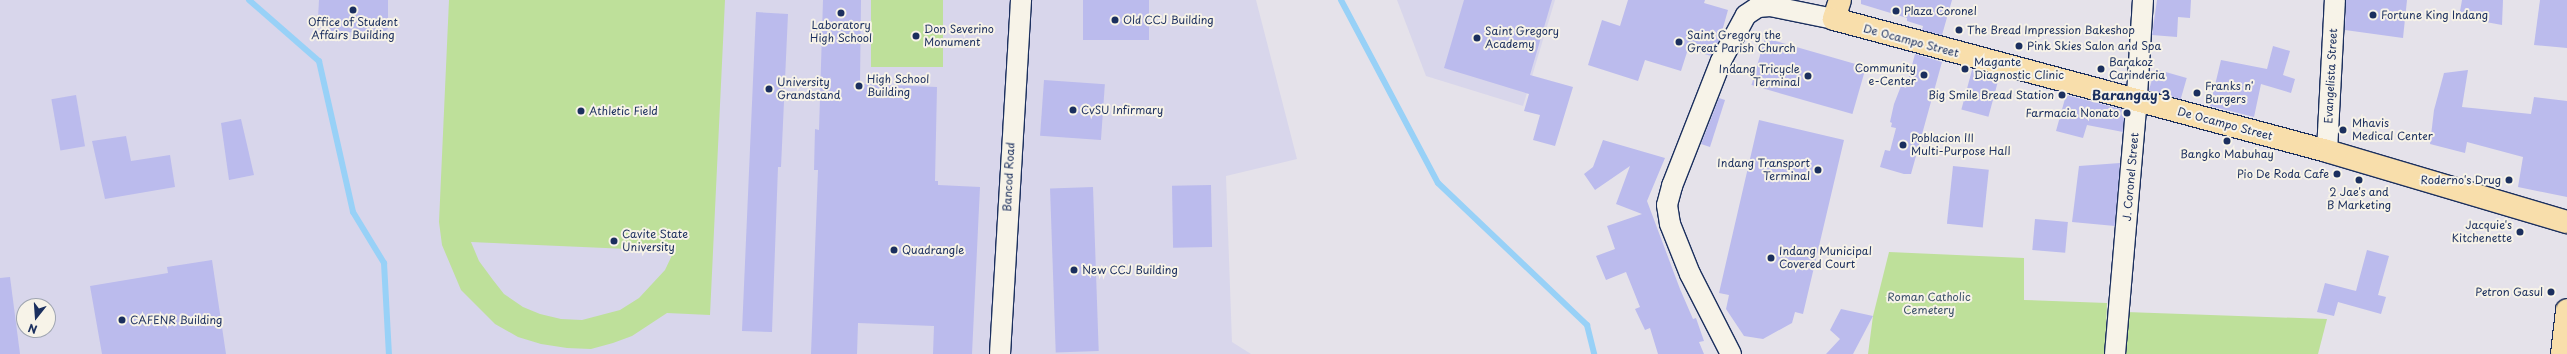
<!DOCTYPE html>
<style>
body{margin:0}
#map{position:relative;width:2567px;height:354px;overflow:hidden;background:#e5e2ea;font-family:"Playpen Sans",sans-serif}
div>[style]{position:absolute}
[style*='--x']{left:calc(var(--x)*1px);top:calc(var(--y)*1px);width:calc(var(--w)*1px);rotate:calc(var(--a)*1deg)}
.built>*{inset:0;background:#d8d6eb}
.green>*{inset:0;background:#bee09a;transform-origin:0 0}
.stream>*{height:6px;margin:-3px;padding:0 3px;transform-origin:3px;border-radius:3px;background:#98d1f7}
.building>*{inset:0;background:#bbbbed;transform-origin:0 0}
.roads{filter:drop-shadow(1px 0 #1b2f5e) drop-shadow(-1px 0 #1b2f5e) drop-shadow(0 1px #1b2f5e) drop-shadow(0 -1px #1b2f5e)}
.minor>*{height:20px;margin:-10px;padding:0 10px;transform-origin:10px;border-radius:10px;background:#f7f3e8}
.major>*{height:22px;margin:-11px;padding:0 11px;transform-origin:11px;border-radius:11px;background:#f8deab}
.dots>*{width:11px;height:11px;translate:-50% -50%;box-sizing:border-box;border:2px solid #f7f3e8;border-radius:50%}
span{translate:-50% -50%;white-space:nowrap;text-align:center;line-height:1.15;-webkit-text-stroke:4px #f7f3e8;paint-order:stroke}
.poi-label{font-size:11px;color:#1b2f5e}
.left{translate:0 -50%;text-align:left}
.right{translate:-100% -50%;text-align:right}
.street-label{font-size:11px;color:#1b2f5e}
.park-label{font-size:11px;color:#3c526a}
.quarter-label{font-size:13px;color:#1b2f5e;font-weight:700}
.north{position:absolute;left:16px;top:298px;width:40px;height:40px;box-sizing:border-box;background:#f7f3e8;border:1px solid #9fa5b1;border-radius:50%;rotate:197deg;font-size:11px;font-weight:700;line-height:16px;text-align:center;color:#1b2f5e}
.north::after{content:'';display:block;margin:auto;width:14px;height:18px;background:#1b2f5e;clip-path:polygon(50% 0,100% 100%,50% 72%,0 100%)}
</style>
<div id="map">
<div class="built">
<div style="clip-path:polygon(evenodd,0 0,1256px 0,1297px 159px,1226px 176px,1232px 342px,1251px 354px,0 354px,0 0,24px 306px,48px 306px,48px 330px,24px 330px,24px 306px)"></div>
<div style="clip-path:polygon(1397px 0,1555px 0,1523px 106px,1426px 76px)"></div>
</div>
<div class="green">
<div style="clip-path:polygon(evenodd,449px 0,725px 0,710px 315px,667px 313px,632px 336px,613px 343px,591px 349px,567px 348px,541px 344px,518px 337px,495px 324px,461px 290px,442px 245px,439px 222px,449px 0,471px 242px,674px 251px,665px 270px,639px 298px,620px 310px,582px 320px,561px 319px,540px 314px,523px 307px,504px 294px,493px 280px,479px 261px,471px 242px)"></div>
<div style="left:871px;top:0;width:72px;height:67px"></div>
<div style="clip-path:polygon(1889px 252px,2024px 258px,2024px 300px,2107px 303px,2105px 354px,1868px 354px,1873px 316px)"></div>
<div style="clip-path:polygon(2126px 312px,2327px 319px,2318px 354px,2125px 354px)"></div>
</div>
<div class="stream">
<div style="--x:249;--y:0;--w:93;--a:41.1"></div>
<div style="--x:319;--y:61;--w:155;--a:77.3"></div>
<div style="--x:353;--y:212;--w:60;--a:58.7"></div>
<div style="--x:384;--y:263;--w:91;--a:86.9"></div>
<div style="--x:1341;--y:0;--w:207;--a:62.1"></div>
<div style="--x:1438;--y:183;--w:206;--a:43.6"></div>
<div style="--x:1587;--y:325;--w:30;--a:76"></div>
</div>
<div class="building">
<div style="clip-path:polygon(319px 0,388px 0,388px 29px,381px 34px,329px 31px,318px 18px)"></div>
<div style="clip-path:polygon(823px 0,861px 0,860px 84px,937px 87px,935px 181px,938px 181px,938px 185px,980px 187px,972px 354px,933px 354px,934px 326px,858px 323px,857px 354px,811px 354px,818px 170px,814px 170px,815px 129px,819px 130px)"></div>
<div style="left:1083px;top:0;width:66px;height:40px"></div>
<div style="clip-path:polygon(1464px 0,1552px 0,1530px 75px,1573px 87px,1555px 146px,1533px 140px,1540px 115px,1524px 111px,1529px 94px,1444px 68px)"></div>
<div style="clip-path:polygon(1628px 0,1705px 0,1704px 3px,1728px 10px,1719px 42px,1711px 56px,1688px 49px,1681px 71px,1645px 60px,1638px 81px,1588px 65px,1602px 20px,1620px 26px)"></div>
<div style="clip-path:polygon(1861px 0,1952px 0,1942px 35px,1922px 30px,1923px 26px,1907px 21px,1907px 18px,1861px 4px)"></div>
<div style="clip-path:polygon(2157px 0,2191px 0,2190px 18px,2178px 17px,2177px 37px,2152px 35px)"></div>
<div style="clip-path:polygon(2346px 0,2407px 0,2403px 38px,2345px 30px)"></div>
<div style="clip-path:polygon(2462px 0,2503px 0,2502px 25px,2459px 17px)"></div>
<div style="clip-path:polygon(2540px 0,2567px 0,2567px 48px,2534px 45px)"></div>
<div style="clip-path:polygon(756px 12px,788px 14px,781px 167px,778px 167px,772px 332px,742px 331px)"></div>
<div style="left:1765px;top:38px;width:105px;height:49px;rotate:16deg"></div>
<div style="clip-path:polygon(2273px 46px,2290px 51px,2283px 75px,2295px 79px,2291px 93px,2261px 84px,2254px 117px,2210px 106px,2221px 60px,2267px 69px)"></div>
<div style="clip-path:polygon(1915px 54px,1942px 62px,1911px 174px,1904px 174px,1880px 167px,1885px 150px,1890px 151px,1896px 128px,1891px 127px,1892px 123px,1890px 122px,1894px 104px,1901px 86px,1906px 88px)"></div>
<div style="left:2155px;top:69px;width:33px;height:22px;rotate:16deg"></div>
<div style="left:1972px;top:70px;width:28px;height:41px;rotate:15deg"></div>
<div style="clip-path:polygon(2468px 70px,2462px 107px,2531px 114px,2534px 97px,2567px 101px,2567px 197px,2518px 187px,2523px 157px,2467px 142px,2465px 153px,2430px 144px,2434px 110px,2444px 73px)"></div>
<div style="left:1044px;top:80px;width:61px;height:56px;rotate:4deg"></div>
<div style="left:76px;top:95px;width:52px;height:25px;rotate:80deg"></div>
<div style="clip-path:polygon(2066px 95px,2125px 110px,2123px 132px,2087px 125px,2083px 138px,2056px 131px)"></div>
<div style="clip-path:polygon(1719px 98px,1725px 100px,1710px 147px,1701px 144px)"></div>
<div style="clip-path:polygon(241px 119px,254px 175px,229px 180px,221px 123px)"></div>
<div style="clip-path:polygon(1759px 120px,1844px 140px,1803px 314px,1795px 312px,1792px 323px,1763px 339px,1744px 336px,1726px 309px,1729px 295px,1719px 293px)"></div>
<div style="clip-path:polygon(126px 136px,131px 161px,170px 155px,175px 187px,105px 199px,92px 141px)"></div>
<div style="clip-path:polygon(1603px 140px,1665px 158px,1647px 201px,1680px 289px,1693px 319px,1696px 318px,1704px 341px,1699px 342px,1704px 354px,1658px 354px,1650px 328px,1645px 330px,1635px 309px,1640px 307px,1626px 272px,1606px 280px,1596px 256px,1615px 249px,1607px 226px,1642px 214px,1616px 204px,1630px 166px,1595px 190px,1584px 174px,1593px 167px)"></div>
<div style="clip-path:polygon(2120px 163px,2115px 226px,2072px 222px,2079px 166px)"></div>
<div style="left:1953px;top:166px;width:36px;height:58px;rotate:6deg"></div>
<div style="left:1211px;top:185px;width:62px;height:39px;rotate:89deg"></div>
<div style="left:1093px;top:187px;width:164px;height:43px;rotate:88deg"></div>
<div style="left:2035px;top:219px;width:33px;height:31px;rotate:5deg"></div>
<div style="clip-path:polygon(2367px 250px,2389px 256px,2378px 295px,2386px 297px,2381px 314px,2338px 302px,2334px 316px,2317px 312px,2325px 283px,2356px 291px)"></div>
<div style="clip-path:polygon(212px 260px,226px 354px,102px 354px,90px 286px,168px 273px,167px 267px)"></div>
<div style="clip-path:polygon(10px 277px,20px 354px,0 354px,0 278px)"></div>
<div style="clip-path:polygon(1841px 309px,1873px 316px,1853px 354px,1826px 354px,1840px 339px,1830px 330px)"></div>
</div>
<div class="roads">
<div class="minor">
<div style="--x:2327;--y:151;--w:151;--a:-87"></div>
<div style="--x:1000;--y:354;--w:355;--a:-86.6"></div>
<div style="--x:1731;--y:354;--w:90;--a:-117.1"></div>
<div style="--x:1690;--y:274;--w:54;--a:-111.8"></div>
<div style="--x:1670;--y:224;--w:19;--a:-99"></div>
<div style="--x:1667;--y:205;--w:20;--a:-75"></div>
<div style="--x:1672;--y:186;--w:134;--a:-68.6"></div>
<div style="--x:1721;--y:61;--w:52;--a:-61.5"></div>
<div style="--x:1746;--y:15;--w:14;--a:-34"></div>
<div style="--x:1758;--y:7;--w:12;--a:-5"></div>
<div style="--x:1770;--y:6;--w:65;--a:11.5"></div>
<div style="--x:2115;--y:354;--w:244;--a:-85.1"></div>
<div style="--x:2136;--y:111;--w:111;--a:-86.4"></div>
</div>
<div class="major">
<div style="--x:1840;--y:0;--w:20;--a:108"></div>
<div style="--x:1834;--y:19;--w:510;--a:14.99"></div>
<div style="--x:2327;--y:151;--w:250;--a:16.5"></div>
<div style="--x:2562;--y:354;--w:44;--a:-83.5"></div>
</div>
</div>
<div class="dots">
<div style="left:353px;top:10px;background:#1b2f5e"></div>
<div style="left:1896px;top:11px;background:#1b2f5e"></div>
<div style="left:841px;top:13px;background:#1b2f5e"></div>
<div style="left:2373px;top:15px;background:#1b2f5e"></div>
<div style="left:1115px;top:20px;background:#1b2f5e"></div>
<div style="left:1959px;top:30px;background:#1b2f5e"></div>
<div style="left:916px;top:36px;background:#1b2f5e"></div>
<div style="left:1477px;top:38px;background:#1b2f5e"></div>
<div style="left:1679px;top:42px;background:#1b2f5e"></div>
<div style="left:2019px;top:46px;background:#1b2f5e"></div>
<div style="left:1965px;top:69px;background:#1b2f5e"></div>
<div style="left:2101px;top:69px;background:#1b2f5e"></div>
<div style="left:1924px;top:75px;background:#1b2f5e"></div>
<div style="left:1808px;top:76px;background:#1b2f5e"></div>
<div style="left:859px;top:86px;background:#1b2f5e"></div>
<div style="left:769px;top:89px;background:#1b2f5e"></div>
<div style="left:2197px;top:93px;background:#1b2f5e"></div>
<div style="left:2062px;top:95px;background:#1b2f5e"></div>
<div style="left:1073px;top:110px;background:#1b2f5e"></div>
<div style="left:581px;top:111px;background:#1b2f5e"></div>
<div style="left:2127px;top:113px;background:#1b2f5e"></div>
<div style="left:2343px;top:130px;background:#1b2f5e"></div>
<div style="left:2227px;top:141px;background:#1b2f5e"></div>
<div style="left:1903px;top:145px;background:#1b2f5e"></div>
<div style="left:1818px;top:170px;background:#1b2f5e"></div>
<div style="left:2337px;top:174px;background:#1b2f5e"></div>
<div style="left:2359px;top:180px;background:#1b2f5e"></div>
<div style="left:2509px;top:180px;background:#1b2f5e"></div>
<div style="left:2520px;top:232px;background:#1b2f5e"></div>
<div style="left:614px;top:241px;background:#1b2f5e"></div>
<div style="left:894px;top:250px;background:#1b2f5e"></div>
<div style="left:1771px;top:258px;background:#1b2f5e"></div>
<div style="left:1074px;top:270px;background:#1b2f5e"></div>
<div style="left:2551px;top:292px;background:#1b2f5e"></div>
<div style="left:122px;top:320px;background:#1b2f5e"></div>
</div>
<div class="poi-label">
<span class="left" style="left:1904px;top:11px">Plaza Coronel</span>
<span class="left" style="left:2381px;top:15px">Fortune King Indang</span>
<span class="left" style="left:1123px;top:20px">Old CCJ Building</span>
<span style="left:353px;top:29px">Office of Student<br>Affairs Building</span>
<span style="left:841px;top:32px">Laboratory<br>High School</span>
<span class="left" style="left:924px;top:36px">Don Severino<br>Monument</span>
<span class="left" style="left:1967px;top:30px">The Bread Impression Bakeshop</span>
<span class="left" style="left:1485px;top:38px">Saint Gregory<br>Academy</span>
<span class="left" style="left:1687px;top:42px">Saint Gregory the<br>Great Parish Church</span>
<span class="left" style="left:2027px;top:46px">Pink Skies Salon and Spa</span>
<span class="left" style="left:1974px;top:69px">Magante<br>Diagnostic Clinic</span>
<span class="left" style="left:2109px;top:69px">Barakoz<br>Carinderia</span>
<span class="right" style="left:1916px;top:75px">Community<br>e-Center</span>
<span class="right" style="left:1800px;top:76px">Indang Tricycle<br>Terminal</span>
<span class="left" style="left:867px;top:86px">High School<br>Building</span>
<span class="left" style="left:777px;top:89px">University<br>Grandstand</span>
<span class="left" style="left:2205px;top:93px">Franks n'<br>Burgers</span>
<span class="right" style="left:2054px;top:95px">Big Smile Bread Station</span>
<span class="left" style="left:1081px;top:110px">CvSU Infirmary</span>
<span class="left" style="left:589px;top:111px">Athletic Field</span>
<span class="right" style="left:2119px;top:113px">Farmacia Nonato</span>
<span class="left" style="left:2352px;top:130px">Mhavis<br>Medical Center</span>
<span class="left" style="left:1911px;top:145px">Poblacion III<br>Multi-Purpose Hall</span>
<span style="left:2227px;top:154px">Bangko Mabuhay</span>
<span class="right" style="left:1810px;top:170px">Indang Transport<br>Terminal</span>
<span class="right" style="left:2329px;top:174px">Pio De Roda Cafe</span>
<span class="right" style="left:2501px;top:180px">Roderno's Drug</span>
<span style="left:2359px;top:199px">2 Jae's and<br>B Marketing</span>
<span class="right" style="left:2512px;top:232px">Jacquie's<br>Kitchenette</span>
<span class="left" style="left:622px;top:241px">Cavite State<br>University</span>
<span class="left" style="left:902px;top:250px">Quadrangle</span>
<span class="left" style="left:1779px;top:258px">Indang Municipal<br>Covered Court</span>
<span class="left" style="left:1082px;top:270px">New CCJ Building</span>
<span class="right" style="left:2543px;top:292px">Petron Gasul</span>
<span class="left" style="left:130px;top:320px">CAFENR Building</span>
</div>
<div class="street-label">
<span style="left:1911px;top:41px;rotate:15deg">De Ocampo Street</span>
<span style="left:2331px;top:76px;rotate:-87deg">Evangelista Street</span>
<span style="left:2225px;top:124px;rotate:15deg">De Ocampo Street</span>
<span style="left:1009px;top:177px;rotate:-87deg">Bancod Road</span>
<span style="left:2131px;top:177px;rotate:-85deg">J. Coronel Street</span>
</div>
<div class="park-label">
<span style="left:1929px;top:304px">Roman Catholic<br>Cemetery</span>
</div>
<div class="quarter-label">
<span style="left:2131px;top:95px">Barangay 3</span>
</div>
<div class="north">N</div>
</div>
